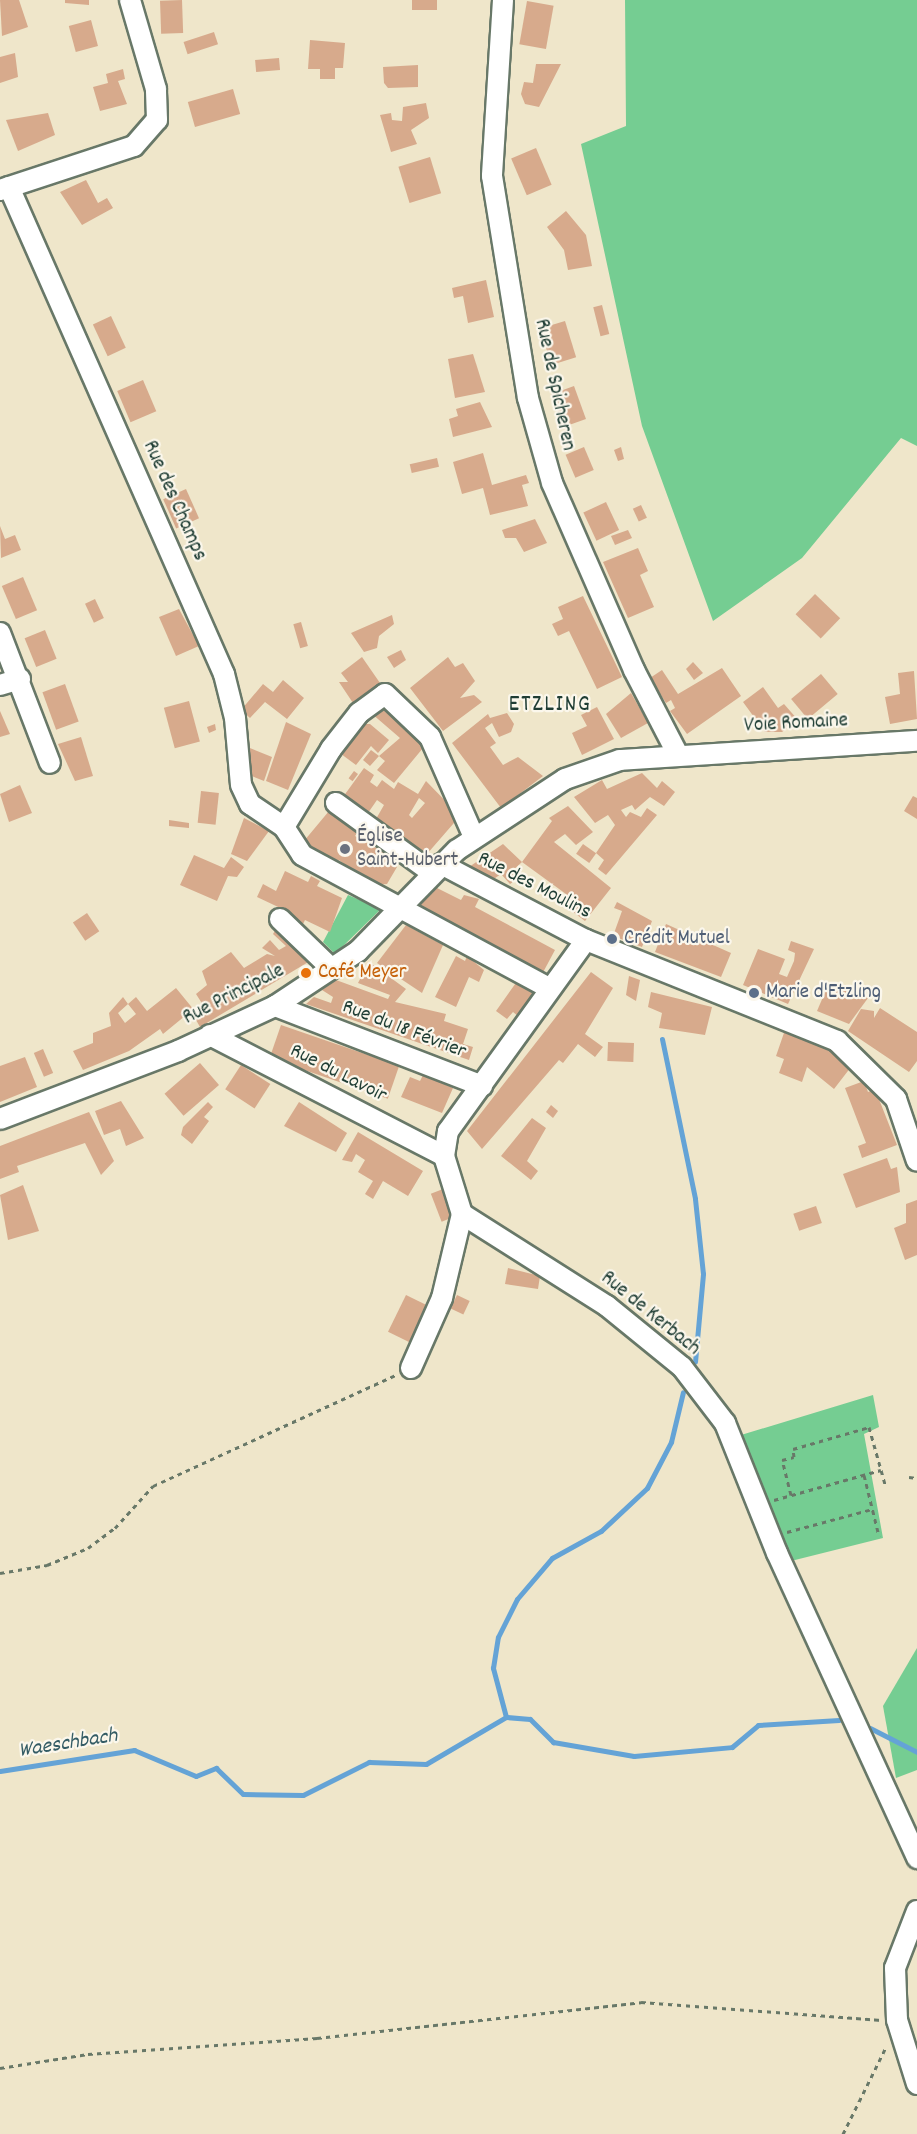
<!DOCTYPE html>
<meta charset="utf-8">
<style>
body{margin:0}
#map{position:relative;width:917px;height:2134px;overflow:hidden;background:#efe6ca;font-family:Dekko,sans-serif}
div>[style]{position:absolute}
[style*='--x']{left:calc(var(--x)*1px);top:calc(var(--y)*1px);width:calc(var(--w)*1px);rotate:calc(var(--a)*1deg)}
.green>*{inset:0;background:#75cd92}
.stream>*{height:5px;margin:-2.5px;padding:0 2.5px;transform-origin:2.5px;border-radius:2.5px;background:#64a3d6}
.building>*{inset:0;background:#d7aa8c;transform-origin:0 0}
.path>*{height:3px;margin-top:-1.5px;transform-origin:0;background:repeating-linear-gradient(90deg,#687868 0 4.5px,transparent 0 9px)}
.roads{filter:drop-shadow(2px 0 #687868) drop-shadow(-2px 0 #687868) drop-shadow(0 2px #687868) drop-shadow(0 -2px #687868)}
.minor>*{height:20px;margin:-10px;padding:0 10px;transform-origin:10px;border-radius:10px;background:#fff}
.dots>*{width:16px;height:16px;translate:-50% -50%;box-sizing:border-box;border:3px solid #fbf7ec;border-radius:50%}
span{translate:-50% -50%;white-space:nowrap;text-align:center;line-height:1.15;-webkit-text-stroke:4.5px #fbf7ec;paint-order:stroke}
.street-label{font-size:21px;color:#1f3d34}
.worship-label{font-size:21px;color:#5b616d}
.left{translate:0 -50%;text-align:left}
.service-label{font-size:21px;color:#4e5e75}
.food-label{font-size:21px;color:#c56008}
.water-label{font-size:22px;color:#345c65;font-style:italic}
.quarter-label{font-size:24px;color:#1f3d34;letter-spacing:1.5px}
</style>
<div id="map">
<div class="green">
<div style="clip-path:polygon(625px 0,917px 0,917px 446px,901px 438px,802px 558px,713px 621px,642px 426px,581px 144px,626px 126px)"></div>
<div style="clip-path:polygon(348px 895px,381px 909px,335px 954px,323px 942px)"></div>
<div style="clip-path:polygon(873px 1395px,879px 1427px,864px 1434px,883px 1538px,791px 1561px,741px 1435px)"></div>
<div style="clip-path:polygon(917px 1648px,917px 1770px,896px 1778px,883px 1706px)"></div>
</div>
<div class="stream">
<div style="--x:662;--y:1039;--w:163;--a:78.3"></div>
<div style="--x:695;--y:1199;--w:75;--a:83.9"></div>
<div style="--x:703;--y:1274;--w:88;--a:95.2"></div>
<div style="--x:506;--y:1717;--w:51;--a:-104.9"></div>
<div style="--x:493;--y:1668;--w:31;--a:-81"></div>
<div style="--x:498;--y:1637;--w:42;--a:-63.4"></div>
<div style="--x:517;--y:1599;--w:54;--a:-49.5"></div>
<div style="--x:552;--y:1558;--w:56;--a:-28.9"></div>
<div style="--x:601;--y:1531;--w:63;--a:-43.1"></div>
<div style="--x:647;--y:1488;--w:52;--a:-62.4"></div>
<div style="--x:671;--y:1442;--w:51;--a:-76.5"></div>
<div style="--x:870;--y:1728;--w:53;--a:27.1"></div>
<div style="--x:0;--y:1771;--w:136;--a:-8.9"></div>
<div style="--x:134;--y:1750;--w:67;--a:22.8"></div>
<div style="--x:196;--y:1776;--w:22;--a:-22"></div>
<div style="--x:216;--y:1768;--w:37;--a:44"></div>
<div style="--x:243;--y:1794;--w:60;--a:1"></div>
<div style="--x:303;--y:1795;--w:74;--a:-26.6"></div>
<div style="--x:369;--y:1762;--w:57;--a:2"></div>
<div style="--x:426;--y:1764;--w:93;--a:-30.4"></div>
<div style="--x:506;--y:1717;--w:24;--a:5"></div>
<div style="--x:530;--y:1719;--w:33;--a:45"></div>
<div style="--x:553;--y:1742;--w:82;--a:9.8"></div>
<div style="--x:634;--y:1756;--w:98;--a:-5.2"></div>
<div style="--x:732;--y:1747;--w:34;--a:-40"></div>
<div style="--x:758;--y:1725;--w:81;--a:-3.5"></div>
</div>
<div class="building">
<div style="clip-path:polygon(0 0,19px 0,28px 27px,2px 36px)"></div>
<div style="clip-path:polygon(65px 0,89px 0,89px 5px,65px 3px)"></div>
<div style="left:182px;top:0;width:33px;height:22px;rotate:88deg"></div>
<div style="left:412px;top:0;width:25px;height:10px"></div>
<div style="left:527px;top:1px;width:27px;height:44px;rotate:10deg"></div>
<div style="left:91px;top:20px;width:27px;height:23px;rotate:75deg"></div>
<div style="left:214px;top:32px;width:13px;height:32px;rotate:72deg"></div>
<div style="clip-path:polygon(310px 40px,345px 43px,343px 68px,335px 68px,335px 79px,320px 79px,320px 69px,308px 69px)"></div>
<div style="clip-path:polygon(15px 53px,18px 77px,0 83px,0 57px)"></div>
<div style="left:279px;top:58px;width:12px;height:24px;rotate:85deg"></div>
<div style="clip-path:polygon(536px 64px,561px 64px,539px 107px,525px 104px,521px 94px,524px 82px,533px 83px)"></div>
<div style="clip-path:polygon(418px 65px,418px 87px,388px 88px,384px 83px,383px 67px)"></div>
<div style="clip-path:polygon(123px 69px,125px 79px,118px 81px,127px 104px,100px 111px,93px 87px,108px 83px,106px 74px)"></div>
<div style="left:233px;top:89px;width:26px;height:47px;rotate:74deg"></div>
<div style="clip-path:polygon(426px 103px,429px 118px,411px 130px,417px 144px,391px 152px,380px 115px,391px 113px,392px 120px,402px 121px,403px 107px)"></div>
<div style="clip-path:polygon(48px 113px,55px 135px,18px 151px,6px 120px)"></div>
<div style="left:536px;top:148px;width:40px;height:27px;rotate:67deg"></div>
<div style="left:430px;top:157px;width:38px;height:33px;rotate:73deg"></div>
<div style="clip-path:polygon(86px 180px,98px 203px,107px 198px,113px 208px,82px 225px,60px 192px)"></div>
<div style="clip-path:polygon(566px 211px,586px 235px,592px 266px,568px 270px,564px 250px,547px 227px)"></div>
<div style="clip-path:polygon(486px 280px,494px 317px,468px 323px,463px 296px,454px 298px,452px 288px)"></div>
<div style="left:602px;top:305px;width:30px;height:9px;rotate:76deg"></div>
<div style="left:111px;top:316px;width:35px;height:20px;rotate:65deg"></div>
<div style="left:565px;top:321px;width:38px;height:26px;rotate:73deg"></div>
<div style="clip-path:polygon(473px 354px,485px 392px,455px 398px,448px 359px)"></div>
<div style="left:143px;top:380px;width:34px;height:28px;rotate:67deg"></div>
<div style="left:574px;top:386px;width:35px;height:24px;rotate:70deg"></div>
<div style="clip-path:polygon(480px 402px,492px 427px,453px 437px,449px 419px,458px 416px,456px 409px)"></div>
<div style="left:584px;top:447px;width:25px;height:20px;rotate:67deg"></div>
<div style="clip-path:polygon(621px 447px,624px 459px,618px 461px,614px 450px)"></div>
<div style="clip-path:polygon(483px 453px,492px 485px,526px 475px,529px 483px,522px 485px,528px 506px,490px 515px,483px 488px,462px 494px,453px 462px)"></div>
<div style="left:437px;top:458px;width:9px;height:28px;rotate:77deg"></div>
<div style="left:186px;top:489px;width:32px;height:25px;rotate:66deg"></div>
<div style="left:606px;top:502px;width:31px;height:25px;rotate:65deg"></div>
<div style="left:641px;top:505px;width:14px;height:9px;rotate:65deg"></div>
<div style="clip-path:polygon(535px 519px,547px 543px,524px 552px,516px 538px,505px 538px,502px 530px)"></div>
<div style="clip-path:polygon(0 526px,5px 539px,15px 535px,21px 550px,1px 558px)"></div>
<div style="clip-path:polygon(628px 530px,632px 538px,615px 545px,611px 536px)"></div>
<div style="clip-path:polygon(638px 548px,648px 571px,640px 575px,654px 607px,628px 618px,603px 562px)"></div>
<div style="left:23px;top:577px;width:36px;height:23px;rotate:67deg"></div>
<div style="left:815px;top:594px;width:35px;height:28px;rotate:44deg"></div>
<div style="clip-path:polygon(583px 596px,622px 677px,597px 689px,569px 631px,558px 636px,552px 624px,563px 619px,558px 607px)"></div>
<div style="left:95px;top:599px;width:21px;height:11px;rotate:65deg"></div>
<div style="clip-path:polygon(179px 609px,199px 646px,176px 656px,159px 617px)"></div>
<div style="clip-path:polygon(392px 615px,394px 624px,379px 636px,377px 648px,364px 652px,351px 633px)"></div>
<div style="left:301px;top:622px;width:25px;height:8px;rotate:74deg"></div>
<div style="left:45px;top:630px;width:31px;height:22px;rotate:68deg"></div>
<div style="clip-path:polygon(401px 650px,406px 660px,394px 668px,387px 657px)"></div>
<div style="clip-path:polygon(362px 657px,380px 683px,353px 703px,339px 682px,348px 682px,341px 673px)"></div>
<div style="clip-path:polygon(448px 657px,455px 667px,463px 663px,475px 681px,460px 698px,474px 695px,482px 702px,443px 731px,410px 688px)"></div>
<div style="clip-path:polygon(693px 662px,703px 673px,694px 680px,686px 669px)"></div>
<div style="clip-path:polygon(722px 668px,741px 696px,687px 734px,670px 711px,675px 708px,671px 700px,666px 703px,650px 678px,662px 670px,678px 694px)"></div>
<div style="clip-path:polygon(914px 671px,917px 719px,890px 724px,885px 697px,900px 694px,898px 673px)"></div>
<div style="left:821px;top:674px;width:26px;height:39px;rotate:50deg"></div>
<div style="clip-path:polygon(283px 680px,304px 698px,287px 719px,265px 702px,250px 718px,241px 710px,263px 684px,273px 692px)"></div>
<div style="left:65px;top:684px;width:40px;height:24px;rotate:70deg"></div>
<div style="clip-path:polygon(763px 687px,778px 708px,784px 704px,798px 720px,782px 732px,765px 732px,743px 702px)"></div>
<div style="clip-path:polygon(631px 693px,648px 723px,621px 738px,606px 714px)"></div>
<div style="left:189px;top:701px;width:42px;height:26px;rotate:75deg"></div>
<div style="clip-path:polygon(384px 705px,428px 742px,394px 783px,377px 770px,385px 761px,379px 756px,370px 766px,363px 760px,371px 750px,379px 756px,400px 738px,371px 713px)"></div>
<div style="clip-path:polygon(597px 707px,614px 739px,582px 755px,572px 733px,587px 726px,581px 715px)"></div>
<div style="clip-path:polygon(0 711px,10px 734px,0 737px)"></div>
<div style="clip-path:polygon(507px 713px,514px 724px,511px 732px,499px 737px,492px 723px,485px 728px,496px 743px,490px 747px,503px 765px,518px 757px,543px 776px,501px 808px,452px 743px,488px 714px,490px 718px)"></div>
<div style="clip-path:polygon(286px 722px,311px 734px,288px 790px,266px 781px)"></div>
<div style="clip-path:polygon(215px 724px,216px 730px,209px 733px,207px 727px)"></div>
<div style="clip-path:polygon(359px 724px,370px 724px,389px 740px,378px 753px,371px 746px,356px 765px,337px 751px)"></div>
<div style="clip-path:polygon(81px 737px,93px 776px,75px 781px,58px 744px)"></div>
<div style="clip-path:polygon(245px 746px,272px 757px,264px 781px,247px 774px)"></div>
<div style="clip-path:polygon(evenodd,364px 768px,374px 775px,370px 782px,377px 787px,382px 780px,394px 789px,398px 782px,418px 794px,426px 781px,460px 816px,427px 854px,376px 819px,384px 805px,377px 800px,368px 813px,343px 797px,364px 768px,419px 798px,425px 803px,412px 818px,409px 815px,419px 798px)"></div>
<div style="left:354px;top:771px;width:5px;height:9px;rotate:37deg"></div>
<div style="clip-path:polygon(642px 773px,657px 788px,662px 781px,675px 792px,664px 806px,650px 797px,635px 810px,632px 805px,621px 810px,626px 817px,630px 812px,641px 817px,647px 808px,657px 815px,606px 875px,598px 869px,604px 860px,596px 853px,615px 825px,608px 815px,595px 823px,574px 797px,602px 780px,607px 789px)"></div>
<div style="clip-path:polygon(20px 785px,32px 813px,9px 822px,0 794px)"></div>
<div style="left:201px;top:791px;width:18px;height:32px;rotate:6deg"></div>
<div style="clip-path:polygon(913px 796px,917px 798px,917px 819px,904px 811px)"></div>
<div style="clip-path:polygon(568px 806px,593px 832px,576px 845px,565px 834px,554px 842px,611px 888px,585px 921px,560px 902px,566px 894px,522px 862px,511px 872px,517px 879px,510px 884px,501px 874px,485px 885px,466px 869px,503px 844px,522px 862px,552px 821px,549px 818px)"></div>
<div style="clip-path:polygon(329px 811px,360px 829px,355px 836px,390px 856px,397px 867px,387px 884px,371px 885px,339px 860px,335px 865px,312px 854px,304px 841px)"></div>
<div style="clip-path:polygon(244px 818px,269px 831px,247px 861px,231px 854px)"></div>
<div style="clip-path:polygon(169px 820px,189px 823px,189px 828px,169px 826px)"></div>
<div style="left:583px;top:844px;width:16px;height:12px;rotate:35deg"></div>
<div style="clip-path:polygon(194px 855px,224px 868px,231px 857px,244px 867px,237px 877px,228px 876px,217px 901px,180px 885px)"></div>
<div style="clip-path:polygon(285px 871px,308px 882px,311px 876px,320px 881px,317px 886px,342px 898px,330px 932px,305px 920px,302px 926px,293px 914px,257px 897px,263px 884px,276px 891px)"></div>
<div style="clip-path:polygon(431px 885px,461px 900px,464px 895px,479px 899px,475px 907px,555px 950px,540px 978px,412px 912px)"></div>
<div style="clip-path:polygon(617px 902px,652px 921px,642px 947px,613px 936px,622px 911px,614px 908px)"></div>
<div style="left:87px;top:913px;width:22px;height:17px;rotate:56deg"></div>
<div style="clip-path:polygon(evenodd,279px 924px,315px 958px,200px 1027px,191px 1011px,163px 1034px,160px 1029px,129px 1051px,83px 1070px,73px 1051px,93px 1043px,93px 1033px,111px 1026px,109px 1013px,123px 997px,128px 1004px,136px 997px,147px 1011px,176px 988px,194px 1010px,203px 1005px,196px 994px,207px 985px,202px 971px,231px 952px,244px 968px,267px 954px,275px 956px,262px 948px,270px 940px,279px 950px,286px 946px,273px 934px,279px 924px,128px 1004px,136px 1014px,125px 1023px,118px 1013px,128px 1004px)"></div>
<div style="clip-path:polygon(666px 924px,731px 953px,721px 977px,655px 952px)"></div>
<div style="clip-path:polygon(406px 925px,443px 945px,422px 993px,377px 963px)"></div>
<div style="clip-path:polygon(791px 941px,814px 949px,788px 1004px,743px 985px,758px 949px,785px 959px,779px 974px,787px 977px,794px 961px,795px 953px,788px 950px)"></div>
<div style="clip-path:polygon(456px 956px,465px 961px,467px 956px,484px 970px,479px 982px,469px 977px,456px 1007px,435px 997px)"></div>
<div style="clip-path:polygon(369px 962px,406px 989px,395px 1002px,446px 1014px,444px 1021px,468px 1029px,463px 1044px,473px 1047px,469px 1060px,306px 1004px,314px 997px,331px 1003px,333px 997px,322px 990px,336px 980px,388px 999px,390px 995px,358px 983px)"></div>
<div style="clip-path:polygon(591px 972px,613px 988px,585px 1034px,603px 1047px,595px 1057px,578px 1044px,563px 1063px,559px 1060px,482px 1149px,467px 1131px)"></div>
<div style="clip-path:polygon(629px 976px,640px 980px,636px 1001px,626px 995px)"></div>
<div style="clip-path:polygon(518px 980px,535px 994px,518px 1016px,513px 1012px,507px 1019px,496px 1011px)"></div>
<div style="clip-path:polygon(829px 983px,868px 998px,849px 1024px,817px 1011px)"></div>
<div style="clip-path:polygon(651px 992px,712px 1007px,705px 1035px,659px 1028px,662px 1013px,648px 1007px)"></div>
<div style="clip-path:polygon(880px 1008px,917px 1032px,917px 1061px,909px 1072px,848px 1031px,861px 1009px,874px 1011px,874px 1018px)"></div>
<div style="left:281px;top:1025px;width:125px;height:35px;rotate:19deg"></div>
<div style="clip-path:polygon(785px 1030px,820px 1043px,851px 1067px,834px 1089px,807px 1067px,802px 1082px,779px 1073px,784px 1059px,776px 1056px)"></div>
<div style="left:608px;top:1042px;width:26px;height:19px;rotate:2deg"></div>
<div style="left:43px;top:1049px;width:26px;height:10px;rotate:67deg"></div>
<div style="clip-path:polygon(25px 1057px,37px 1087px,0 1102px,0 1066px)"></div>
<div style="left:200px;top:1063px;width:29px;height:47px;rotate:49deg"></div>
<div style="left:241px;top:1065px;width:35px;height:29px;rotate:33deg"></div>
<div style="clip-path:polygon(423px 1075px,453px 1088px,442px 1113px,401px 1097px,410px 1077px,420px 1081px)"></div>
<div style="clip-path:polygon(864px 1081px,868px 1092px,875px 1089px,897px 1145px,862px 1158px,858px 1146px,866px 1143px,845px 1088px)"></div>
<div style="clip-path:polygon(121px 1101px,144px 1138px,126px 1146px,120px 1129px,104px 1135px,95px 1111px)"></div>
<div style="clip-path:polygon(208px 1102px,213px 1107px,204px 1117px,209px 1121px,192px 1144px,181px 1135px,183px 1127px)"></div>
<div style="clip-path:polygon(299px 1102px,347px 1133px,336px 1152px,284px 1126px)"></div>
<div style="clip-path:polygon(551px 1105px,558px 1111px,553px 1118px,546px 1112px)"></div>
<div style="clip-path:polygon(89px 1112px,114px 1161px,101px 1175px,85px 1143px,17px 1166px,19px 1172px,0 1179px,0 1146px)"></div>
<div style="clip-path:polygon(532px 1118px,546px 1128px,527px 1161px,538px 1171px,531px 1180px,501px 1156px)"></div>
<div style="clip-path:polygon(358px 1132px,423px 1171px,408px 1196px,383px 1181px,373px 1199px,365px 1194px,373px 1181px,358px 1172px,365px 1160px,356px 1154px,352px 1162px,342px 1160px)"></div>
<div style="clip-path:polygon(887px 1158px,891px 1169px,897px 1167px,900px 1192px,856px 1208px,843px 1174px)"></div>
<div style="clip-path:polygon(23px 1185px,39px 1231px,8px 1240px,0 1195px)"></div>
<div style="left:443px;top:1189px;width:30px;height:13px;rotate:69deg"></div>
<div style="clip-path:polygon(917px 1200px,917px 1255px,905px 1260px,894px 1228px,906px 1223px,906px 1204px)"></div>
<div style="left:816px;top:1206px;width:18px;height:24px;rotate:71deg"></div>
<div style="clip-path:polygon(508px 1268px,540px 1276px,538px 1289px,505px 1284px)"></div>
<div style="left:406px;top:1295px;width:25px;height:41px;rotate:26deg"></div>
<div style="left:457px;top:1295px;width:14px;height:15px;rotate:25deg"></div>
</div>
<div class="path">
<div style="--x:864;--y:1475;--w:63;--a:76.2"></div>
<div style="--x:909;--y:1477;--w:8;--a:7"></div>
<div style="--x:791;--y:1495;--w:36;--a:-104"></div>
<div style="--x:782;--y:1460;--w:12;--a:-14"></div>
<div style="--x:794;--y:1457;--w:8;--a:-97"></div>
<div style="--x:793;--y:1449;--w:79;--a:-16.1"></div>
<div style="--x:869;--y:1427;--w:59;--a:74.3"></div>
<div style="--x:774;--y:1500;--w:111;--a:-15.7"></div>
<div style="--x:787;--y:1532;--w:88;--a:-15.1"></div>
<div style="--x:0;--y:1573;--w:48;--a:-9.7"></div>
<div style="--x:47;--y:1565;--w:44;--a:-22.5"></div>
<div style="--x:88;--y:1548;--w:34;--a:-37"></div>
<div style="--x:115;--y:1528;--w:57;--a:-47.9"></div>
<div style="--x:153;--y:1486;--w:266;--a:-24.6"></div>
<div style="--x:0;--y:2068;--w:89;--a:-9"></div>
<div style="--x:88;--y:2054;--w:230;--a:-4"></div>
<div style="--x:317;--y:2038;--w:326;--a:-6.3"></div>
<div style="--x:641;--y:2002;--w:241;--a:4.3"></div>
<div style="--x:843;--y:2134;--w:97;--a:-63.7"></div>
</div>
<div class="roads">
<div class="minor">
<div style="--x:503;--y:0;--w:176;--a:93.6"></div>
<div style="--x:492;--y:176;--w:225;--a:80.8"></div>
<div style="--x:528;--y:398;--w:88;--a:74.2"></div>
<div style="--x:552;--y:483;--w:204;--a:66.3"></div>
<div style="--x:634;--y:670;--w:96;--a:62.6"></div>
<div style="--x:9;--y:187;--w:532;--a:66.18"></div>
<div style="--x:224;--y:674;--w:45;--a:76"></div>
<div style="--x:235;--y:718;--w:67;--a:84.9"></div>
<div style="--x:241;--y:785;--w:21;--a:65"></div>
<div style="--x:250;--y:804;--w:41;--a:34.1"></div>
<div style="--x:284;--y:827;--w:33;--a:57"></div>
<div style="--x:302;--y:855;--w:281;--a:28.3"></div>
<div style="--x:0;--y:190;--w:141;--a:-18.2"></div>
<div style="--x:134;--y:146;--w:35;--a:-49"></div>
<div style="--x:157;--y:120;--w:31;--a:-92"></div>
<div style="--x:156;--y:89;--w:93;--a:-106.3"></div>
<div style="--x:0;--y:633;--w:139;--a:69"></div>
<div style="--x:0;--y:685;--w:21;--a:-17"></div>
<div style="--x:336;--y:803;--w:117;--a:36"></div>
<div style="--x:284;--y:827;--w:91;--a:-58.9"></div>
<div style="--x:331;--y:749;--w:46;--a:-52.1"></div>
<div style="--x:359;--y:713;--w:32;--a:-36"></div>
<div style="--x:385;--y:694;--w:62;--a:43.7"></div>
<div style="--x:430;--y:737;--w:109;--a:66.3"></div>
<div style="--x:441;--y:864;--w:164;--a:27.7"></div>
<div style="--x:586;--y:940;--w:271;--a:21.9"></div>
<div style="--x:837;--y:1041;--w:83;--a:44.5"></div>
<div style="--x:896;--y:1099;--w:65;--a:71.3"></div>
<div style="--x:280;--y:919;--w:71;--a:43.9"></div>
<div style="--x:586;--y:940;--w:236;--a:125.8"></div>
<div style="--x:448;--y:1131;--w:25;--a:99"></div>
<div style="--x:444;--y:1156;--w:61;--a:72.8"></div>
<div style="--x:462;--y:1214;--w:172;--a:32.4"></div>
<div style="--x:607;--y:1306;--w:97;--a:39.1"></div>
<div style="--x:682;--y:1367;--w:71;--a:52.5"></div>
<div style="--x:725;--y:1423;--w:140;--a:68.2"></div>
<div style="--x:777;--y:1553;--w:336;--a:65.3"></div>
<div style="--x:275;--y:1006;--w:222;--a:21.1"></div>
<div style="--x:210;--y:1035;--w:263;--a:27.3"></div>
<div style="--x:0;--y:1119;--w:191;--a:-20.9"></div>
<div style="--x:178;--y:1051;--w:107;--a:-24.9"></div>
<div style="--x:275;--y:1006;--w:100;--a:-33.5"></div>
<div style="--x:358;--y:951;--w:141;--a:-45.6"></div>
<div style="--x:457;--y:850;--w:129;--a:-33.3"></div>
<div style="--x:565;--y:779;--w:58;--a:-19.1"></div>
<div style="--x:620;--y:760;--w:298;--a:-3.7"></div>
<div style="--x:411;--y:1368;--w:77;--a:-66.1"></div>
<div style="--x:442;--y:1298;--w:86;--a:-76.6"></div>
<div style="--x:917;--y:1911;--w:61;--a:111.1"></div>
<div style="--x:895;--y:1968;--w:52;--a:87.8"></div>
<div style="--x:897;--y:2020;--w:67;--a:72.6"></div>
</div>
</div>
<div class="dots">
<div style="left:345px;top:849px;background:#6b7280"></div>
<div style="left:612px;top:939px;background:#5c6f8a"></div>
<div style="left:306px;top:973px;background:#e8710a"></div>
<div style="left:754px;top:993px;background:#5c6f8a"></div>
</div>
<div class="street-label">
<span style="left:554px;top:385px;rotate:78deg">Rue de Spicheren</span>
<span style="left:174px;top:501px;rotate:66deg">Rue des Champs</span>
<span style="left:796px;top:724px;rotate:-3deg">Voie Romaine</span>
<span style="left:534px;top:886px;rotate:27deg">Rue des Moulins</span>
<span style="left:234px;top:995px;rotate:-27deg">Rue Principale</span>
<span style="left:404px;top:1030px;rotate:21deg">Rue du 18 Février</span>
<span style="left:338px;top:1074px;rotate:27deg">Rue du Lavoir</span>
<span style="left:650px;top:1314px;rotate:39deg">Rue de Kerbach</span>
</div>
<div class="worship-label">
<span class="left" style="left:357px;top:849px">Église<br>Saint-Hubert</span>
</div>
<div class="service-label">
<span class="left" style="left:624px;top:939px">Crédit Mutuel</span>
<span class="left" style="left:766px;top:993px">Marie d'Etzling</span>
</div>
<div class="food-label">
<span class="left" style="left:318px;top:973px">Café Meyer</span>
</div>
<div class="water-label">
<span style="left:68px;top:1744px;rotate:-9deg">Waeschbach</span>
</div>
<div class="quarter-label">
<span style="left:550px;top:706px">ETZLING</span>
</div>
</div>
